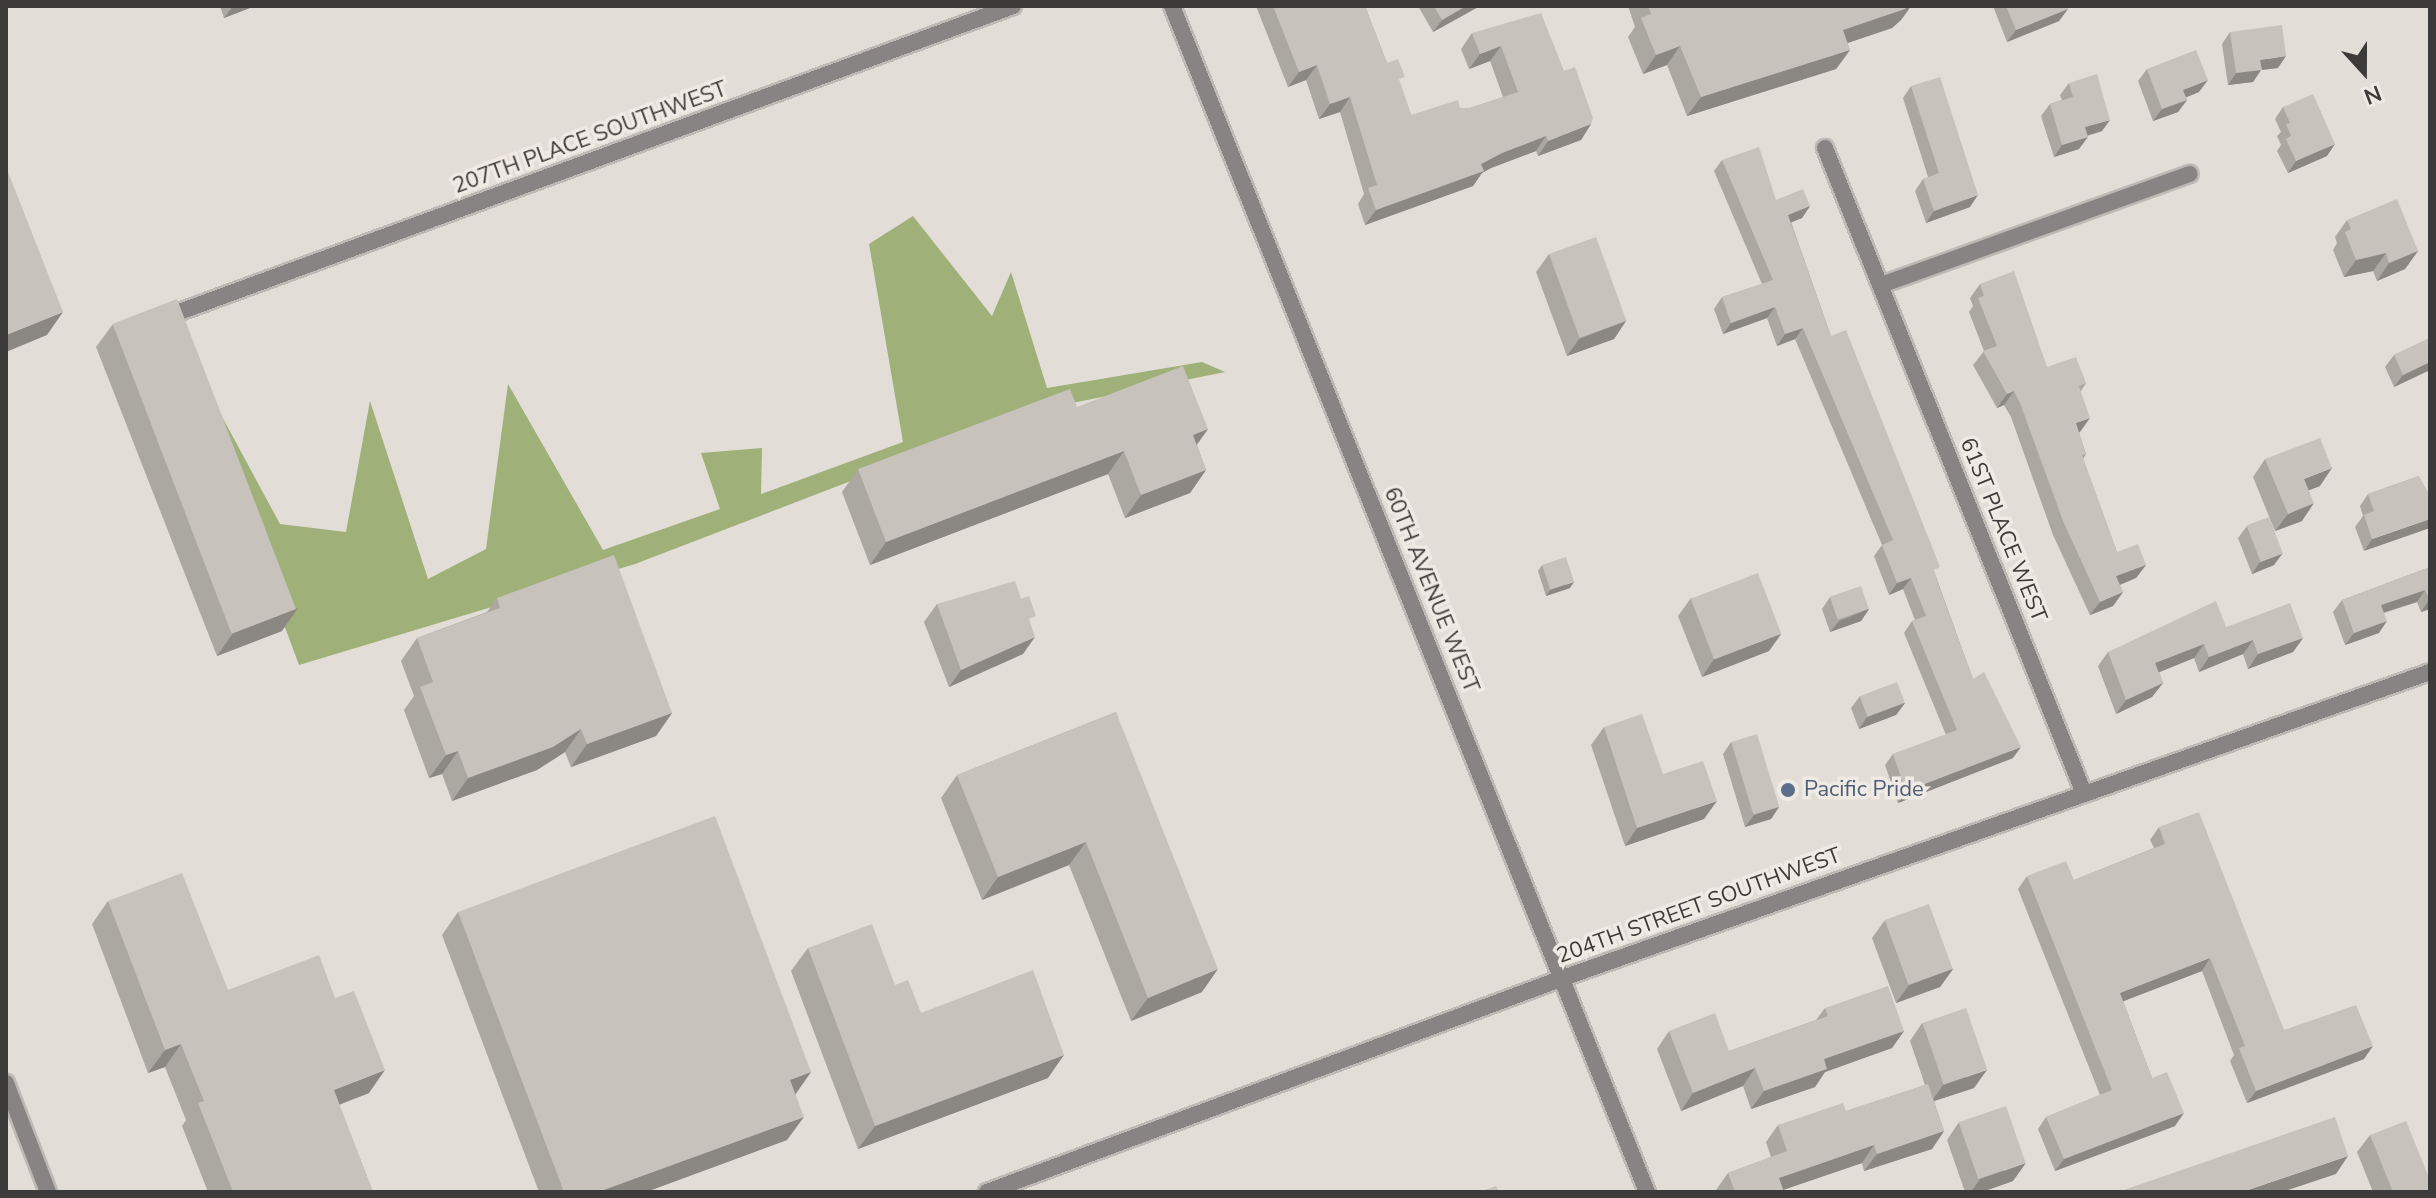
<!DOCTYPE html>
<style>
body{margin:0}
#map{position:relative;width:2436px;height:1198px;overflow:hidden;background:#e2ddd7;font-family:"Nunito Sans",sans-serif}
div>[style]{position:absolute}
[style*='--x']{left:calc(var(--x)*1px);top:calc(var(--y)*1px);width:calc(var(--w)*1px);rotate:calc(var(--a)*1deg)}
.forest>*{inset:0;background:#9fb178}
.roads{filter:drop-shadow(2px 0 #beb9b4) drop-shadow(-2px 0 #beb9b4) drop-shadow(0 2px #beb9b4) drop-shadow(0 -2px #beb9b4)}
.minor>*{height:16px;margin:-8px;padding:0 8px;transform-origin:8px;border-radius:8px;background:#888484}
.wall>*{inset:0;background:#aba8a2}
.shaded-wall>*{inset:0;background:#8b8884}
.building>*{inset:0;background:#c7c3bc;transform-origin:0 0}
.dots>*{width:22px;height:22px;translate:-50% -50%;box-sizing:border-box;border:4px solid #f0eae4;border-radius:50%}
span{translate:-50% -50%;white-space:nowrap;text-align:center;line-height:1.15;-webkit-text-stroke:7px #f0eae4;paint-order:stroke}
.street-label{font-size:22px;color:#3d3b39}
.service-label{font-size:22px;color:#4e5e75}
.left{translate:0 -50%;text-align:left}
.frame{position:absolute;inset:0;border:8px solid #3d3b39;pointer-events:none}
.north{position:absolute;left:2324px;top:32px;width:80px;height:80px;-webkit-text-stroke:6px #f0eae4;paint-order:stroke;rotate:159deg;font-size:22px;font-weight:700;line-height:32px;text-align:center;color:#3d3b39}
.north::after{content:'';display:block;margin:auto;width:28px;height:36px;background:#3d3b39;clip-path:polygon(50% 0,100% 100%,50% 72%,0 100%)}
</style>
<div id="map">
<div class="forest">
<div style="clip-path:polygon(913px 216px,992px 316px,1011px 272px,1047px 388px,1202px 362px,1225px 372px,1033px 411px,635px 564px,299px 665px,174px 328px,280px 524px,346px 532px,370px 401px,428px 579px,486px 549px,508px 384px,603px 550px,720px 509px,701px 453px,762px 448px,761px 494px,903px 442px,869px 244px)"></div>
</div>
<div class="roads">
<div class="minor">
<div style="--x:1172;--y:6;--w:1278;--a:68.17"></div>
<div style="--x:1825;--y:148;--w:693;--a:68.14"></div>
<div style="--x:1881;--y:285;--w:328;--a:-19.8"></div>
<div style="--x:182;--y:311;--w:885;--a:-20.15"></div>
<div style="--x:6;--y:1083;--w:117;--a:68.9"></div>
<div style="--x:987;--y:1192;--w:614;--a:-20.38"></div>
<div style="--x:1563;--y:978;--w:919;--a:-19.44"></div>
</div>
</div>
<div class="wall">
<div style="clip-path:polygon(220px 6px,255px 6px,224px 18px)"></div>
<div style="clip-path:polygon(1256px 6px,1365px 6px,1387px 63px,1400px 83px,1411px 115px,1460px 108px,1470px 108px,1503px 97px,1490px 61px,1469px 69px,1461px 49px,1472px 33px,1564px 71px,1591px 124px,1581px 140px,1538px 156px,1536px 151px,1491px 168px,1482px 173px,1473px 186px,1365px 225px,1358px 204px,1364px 194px,1340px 112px,1319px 119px,1306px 80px,1288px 87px)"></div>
<div style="clip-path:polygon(1418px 6px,1480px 6px,1433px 32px)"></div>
<div style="clip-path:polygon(1628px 6px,1911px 6px,1901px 20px,1892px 28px,1847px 43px,1850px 50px,1836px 69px,1687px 116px,1667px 65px,1643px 74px,1628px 37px,1635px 27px)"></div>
<div style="clip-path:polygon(1993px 6px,2067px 6px,2068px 9px,2059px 21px,2007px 42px)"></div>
<div style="clip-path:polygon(2230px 32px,2278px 68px,2261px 70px,2253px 82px,2228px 85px,2222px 44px)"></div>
<div style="clip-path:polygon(2147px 69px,2199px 92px,2186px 97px,2187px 100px,2178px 112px,2153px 121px,2138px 81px)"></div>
<div style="clip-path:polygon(2069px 83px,2102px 131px,2087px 136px,2079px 149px,2054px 157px,2041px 116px,2050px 104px,2062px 100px,2060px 95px)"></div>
<div style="clip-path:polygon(1911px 86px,1970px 207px,1926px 223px,1915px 191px,1923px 179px,1928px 177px,1903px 98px)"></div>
<div style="clip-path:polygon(2283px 107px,2327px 156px,2288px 173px,2277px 151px,2281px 145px,2277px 136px,2281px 132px,2275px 119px)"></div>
<div style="clip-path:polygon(1722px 160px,1776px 200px,1810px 206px,1802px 218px,1791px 222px,1831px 336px,1935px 574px,1973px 679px,2013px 758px,1898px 803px,1885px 765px,1893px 754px,1946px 735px,1904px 633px,1912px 621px,1915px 620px,1903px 589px,1889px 595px,1874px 556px,1882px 545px,1795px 339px,1777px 346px,1767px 318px,1723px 334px,1714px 309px,1722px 297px,1762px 284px,1714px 171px)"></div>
<div style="clip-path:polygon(2347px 220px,2418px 251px,2405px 269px,2377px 281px,2373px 271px,2344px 277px,2333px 250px,2337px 243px,2335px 237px)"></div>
<div style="clip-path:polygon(1549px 254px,1626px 321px,1614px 339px,1567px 356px,1536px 272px)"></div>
<div style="clip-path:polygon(1980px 284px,2047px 367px,2086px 383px,2081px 391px,2080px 432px,2079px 433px,2086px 454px,2083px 459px,2117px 552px,2146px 565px,2136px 578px,2120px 585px,2123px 592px,2113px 606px,2090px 615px,2053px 535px,2011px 417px,2004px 405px,1997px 408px,1973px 365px,1984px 351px,1969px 312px,1973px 306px,1970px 298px)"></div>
<div style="clip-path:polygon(113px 324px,282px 631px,217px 656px,96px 347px)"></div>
<div style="clip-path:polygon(2430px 338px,2430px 370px,2394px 387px,2385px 367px,2394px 355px)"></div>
<div style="clip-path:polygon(1077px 407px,1208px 429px,1197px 445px,1206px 470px,1190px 493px,1125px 518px,1108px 474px,870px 565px,842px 492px,858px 469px)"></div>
<div style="clip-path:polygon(2265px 459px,2320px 486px,2309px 490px,2302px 521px,2275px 531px,2253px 477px)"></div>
<div style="clip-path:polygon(2419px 476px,2364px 551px,2355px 527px,2363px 516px,2360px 506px,2368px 494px)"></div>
<div style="clip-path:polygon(2247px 526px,2274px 565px,2252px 574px,2238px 538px)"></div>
<div style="clip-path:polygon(1542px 565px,1570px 588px,1546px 596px,1538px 571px)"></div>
<div style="clip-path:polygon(2430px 567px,2430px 609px,2421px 612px,2417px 602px,2384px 613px,2379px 633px,2345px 645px,2333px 612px,2342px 600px)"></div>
<div style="clip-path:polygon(1830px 597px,1869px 609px,1861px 621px,1830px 632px,1822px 609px)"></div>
<div style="clip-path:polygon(497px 598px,672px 713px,656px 736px,571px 767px,565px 752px,537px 770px,452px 801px,442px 774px,429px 778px,404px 710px,414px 696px,401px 661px,417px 638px,487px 612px)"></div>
<div style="clip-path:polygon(1691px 598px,1781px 634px,1769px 651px,1702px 677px,1678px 616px)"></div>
<div style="clip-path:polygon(937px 604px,1030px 624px,1023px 654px,949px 687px,924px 622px)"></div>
<div style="clip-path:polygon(2226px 627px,2303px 638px,2293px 652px,2248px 669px,2243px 654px,2199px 672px,2194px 658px,2159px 672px,2163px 683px,2152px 697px,2116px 714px,2098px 666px,2108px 652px)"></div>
<div style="clip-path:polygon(1860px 696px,1905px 703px,1896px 715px,1859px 729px,1851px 708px)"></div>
<div style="clip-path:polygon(1116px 712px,1202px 992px,1131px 1021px,1069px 865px,982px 900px,941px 798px,957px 775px)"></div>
<div style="clip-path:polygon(1604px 727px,1663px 774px,1704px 819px,1625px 846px,1591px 745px)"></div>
<div style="clip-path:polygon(1731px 742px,1779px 807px,1771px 819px,1745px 827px,1723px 754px)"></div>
<div style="clip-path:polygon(2159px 827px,2284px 1030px,2364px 1059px,2247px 1103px,2230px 1061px,2234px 1055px,2202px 971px,2123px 1001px,2152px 1078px,2175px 1126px,2055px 1171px,2038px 1129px,2046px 1117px,2100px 1095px,2018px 889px,2027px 876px,2074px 880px,2154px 848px,2150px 840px)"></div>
<div style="clip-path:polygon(108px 901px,228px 990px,369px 1093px,339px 1105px,373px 1192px,208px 1192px,182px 1126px,186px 1120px,165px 1067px,148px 1073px,92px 924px)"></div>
<div style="clip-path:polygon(458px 912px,811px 1072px,795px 1094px,787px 1140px,646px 1192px,539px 1192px,442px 935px)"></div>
<div style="clip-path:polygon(1885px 920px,1953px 969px,1940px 987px,1896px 1003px,1872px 938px)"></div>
<div style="clip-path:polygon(808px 948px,895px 985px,921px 1013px,1048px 1078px,858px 1149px,791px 971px)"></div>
<div style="clip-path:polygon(1825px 1008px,1904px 1031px,1892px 1048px,1825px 1072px,1815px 1087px,1751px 1109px,1743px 1086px,1681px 1111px,1657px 1049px,1669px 1031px,1729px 1051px,1816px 1020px)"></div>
<div style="clip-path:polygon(1922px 1023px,1974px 1088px,1934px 1101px,1944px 1131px,1932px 1149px,1864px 1171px,1862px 1163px,1783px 1190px,1784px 1192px,1716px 1192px,1716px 1190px,1728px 1173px,1771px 1157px,1766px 1142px,1778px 1125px,1846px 1111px,1925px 1085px,1910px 1041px)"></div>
<div style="clip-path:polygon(1959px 1122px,2013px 1181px,1982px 1192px,1965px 1192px,1947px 1140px)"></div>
<div style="clip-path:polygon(2370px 1135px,2430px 1192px,2373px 1192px,2357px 1152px)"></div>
</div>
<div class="shaded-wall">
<div style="clip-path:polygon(233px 6px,255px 6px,224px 18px)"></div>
<div style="clip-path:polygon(1466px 6px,1480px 6px,1433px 32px,1442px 20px)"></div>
<div style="clip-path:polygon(1909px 6px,1911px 6px,1901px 20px,1892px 28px,1830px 49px,1843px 30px)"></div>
<div style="clip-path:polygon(2068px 9px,2059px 21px,2007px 42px,2016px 30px)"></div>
<div style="clip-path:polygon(1501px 46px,1490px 61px,1469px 69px,1480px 54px)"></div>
<div style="clip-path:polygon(1680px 46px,1667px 65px,1643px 74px,1656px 55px)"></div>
<div style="clip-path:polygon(1850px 50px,1836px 69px,1687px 116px,1701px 97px)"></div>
<div style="clip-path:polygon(2286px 56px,2278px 68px,2261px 70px,2253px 82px,2228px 85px,2236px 73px,2260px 60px)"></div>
<div style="clip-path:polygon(1317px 65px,1306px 80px,1288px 87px,1299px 72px)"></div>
<div style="clip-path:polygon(2208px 80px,2199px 92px,2175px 102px,2183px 90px)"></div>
<div style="clip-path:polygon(1350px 97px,1340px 112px,1319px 119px,1330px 104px)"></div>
<div style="clip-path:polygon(2187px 100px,2178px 112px,2153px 121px,2162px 109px)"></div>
<div style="clip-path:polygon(2110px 120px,2102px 131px,2076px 139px,2085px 127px)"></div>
<div style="clip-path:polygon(1591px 124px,1581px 140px,1538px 156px,1548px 141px)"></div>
<div style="clip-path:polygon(1546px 136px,1536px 151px,1491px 168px,1482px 173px,1473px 186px,1365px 225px,1376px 210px,1481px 164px,1502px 153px)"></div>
<div style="clip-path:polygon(2088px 137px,2079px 149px,2054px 157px,2062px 145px)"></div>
<div style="clip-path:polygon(2335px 144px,2327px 156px,2288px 173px,2296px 161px)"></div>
<div style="clip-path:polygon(1978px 195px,1970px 207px,1926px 223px,1934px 211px)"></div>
<div style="clip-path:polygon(1810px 206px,1802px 218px,1780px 227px,1788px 215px)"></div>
<div style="clip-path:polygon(2418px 251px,2405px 269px,2377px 281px,2389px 263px)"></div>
<div style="clip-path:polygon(2386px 253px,2373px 271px,2344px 277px,2356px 260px)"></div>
<div style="clip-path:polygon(1775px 307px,1767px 318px,1723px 334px,1731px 323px)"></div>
<div style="clip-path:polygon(63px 312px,47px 335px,6px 352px,6px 335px)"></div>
<div style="clip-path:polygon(1626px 321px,1614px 339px,1567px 356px,1579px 339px)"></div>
<div style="clip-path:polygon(1803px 328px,1795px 339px,1777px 346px,1785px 334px)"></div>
<div style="clip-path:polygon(2430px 362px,2430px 370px,2394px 387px,2403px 375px)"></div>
<div style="clip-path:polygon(2014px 391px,2004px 405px,1997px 408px,2007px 394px)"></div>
<div style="clip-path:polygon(2090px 418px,2080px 432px,2066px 437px,2076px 423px)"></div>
<div style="clip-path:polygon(1208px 429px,1191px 452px,1193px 435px)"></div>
<div style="clip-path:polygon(1124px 451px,1108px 474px,870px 565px,886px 542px)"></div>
<div style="clip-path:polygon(2332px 468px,2320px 486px,2292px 497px,2304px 479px)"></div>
<div style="clip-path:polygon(1206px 470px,1190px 493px,1125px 518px,1141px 495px)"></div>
<div style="clip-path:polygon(2314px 503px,2302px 521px,2275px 531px,2288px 514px)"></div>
<div style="clip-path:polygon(2430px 519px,2430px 528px,2364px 551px,2372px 539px)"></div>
<div style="clip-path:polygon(2283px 553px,2274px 565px,2252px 574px,2260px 562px)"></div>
<div style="clip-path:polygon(2146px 565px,2136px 578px,2107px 590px,2116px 576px)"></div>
<div style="clip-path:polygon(1911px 578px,1903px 589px,1889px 595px,1897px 583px)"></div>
<div style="clip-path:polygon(1574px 582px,1570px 588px,1546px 596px,1550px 590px)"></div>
<div style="clip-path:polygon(2425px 590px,2417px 602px,2372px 616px,2381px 605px)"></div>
<div style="clip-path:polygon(2123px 592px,2113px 606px,2090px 615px,2100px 602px)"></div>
<div style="clip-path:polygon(2429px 600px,2430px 609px,2421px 612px)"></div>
<div style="clip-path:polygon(298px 608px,282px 631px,217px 656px,233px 633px)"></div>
<div style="clip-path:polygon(1869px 609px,1861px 621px,1830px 632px,1839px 621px)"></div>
<div style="clip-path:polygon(2387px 621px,2379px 633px,2345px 645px,2354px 633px)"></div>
<div style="clip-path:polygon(1781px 634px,1769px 651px,1702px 677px,1714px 659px)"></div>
<div style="clip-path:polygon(1035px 637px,1023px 654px,949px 687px,961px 670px)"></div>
<div style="clip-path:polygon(2303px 638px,2293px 652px,2248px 669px,2258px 654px)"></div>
<div style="clip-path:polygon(2253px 640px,2243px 654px,2199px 672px,2209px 657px)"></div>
<div style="clip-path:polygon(2204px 644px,2194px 658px,2145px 678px,2155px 663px)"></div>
<div style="clip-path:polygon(2163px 683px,2152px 697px,2116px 714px,2126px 700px)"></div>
<div style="clip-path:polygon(1905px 703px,1896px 715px,1859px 729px,1867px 717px)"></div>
<div style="clip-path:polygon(672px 713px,656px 736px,571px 767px,587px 744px)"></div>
<div style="clip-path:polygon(581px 729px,565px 752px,537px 770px,452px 801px,468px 778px)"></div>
<div style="clip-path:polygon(2021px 747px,2013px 758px,1898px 803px,1906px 791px)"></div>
<div style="clip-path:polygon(458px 751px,442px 774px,429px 778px,446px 755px)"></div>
<div style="clip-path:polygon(1717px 801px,1704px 819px,1625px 846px,1637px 828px)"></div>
<div style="clip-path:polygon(1779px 807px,1771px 819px,1745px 827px,1754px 815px)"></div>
<div style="clip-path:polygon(1086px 842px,1069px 865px,982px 900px,998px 877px)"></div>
<div style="clip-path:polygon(2210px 958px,2202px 971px,2111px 1006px,2120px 993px)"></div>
<div style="clip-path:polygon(1218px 969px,1202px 992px,1131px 1021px,1148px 998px)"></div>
<div style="clip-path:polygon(1953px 969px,1940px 987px,1896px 1003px,1909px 985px)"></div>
<div style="clip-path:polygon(1904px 1031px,1892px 1048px,1825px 1072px,1815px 1087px,1751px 1109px,1764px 1091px,1824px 1059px)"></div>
<div style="clip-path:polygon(181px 1044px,165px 1067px,148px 1073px,165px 1050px)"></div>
<div style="clip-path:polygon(2373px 1046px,2364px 1059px,2247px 1103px,2256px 1091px)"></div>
<div style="clip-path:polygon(1064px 1055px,1048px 1078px,858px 1149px,875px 1126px)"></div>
<div style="clip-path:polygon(1755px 1068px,1743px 1086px,1681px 1111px,1693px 1093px)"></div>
<div style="clip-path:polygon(385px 1070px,369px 1093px,317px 1113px,334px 1090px)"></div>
<div style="clip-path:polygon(1987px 1070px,1974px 1088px,1931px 1102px,1943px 1085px)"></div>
<div style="clip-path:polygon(811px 1072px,795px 1095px,790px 1080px)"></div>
<div style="clip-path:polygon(2184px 1113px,2175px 1126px,2055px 1171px,2064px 1159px)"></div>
<div style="clip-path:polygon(804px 1117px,787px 1140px,646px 1192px,598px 1192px)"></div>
<div style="clip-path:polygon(1944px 1131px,1932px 1149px,1864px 1171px,1877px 1154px)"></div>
<div style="clip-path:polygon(1874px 1145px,1862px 1163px,1777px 1192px,1779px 1178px)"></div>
<div style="clip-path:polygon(2348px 1156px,2336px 1174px,2282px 1192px,2242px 1192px)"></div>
<div style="clip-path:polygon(2026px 1163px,2013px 1181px,1982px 1192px,1971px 1192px,1980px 1179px)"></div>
</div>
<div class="building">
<div style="clip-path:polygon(1273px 6px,1365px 6px,1387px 63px,1398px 59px,1405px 77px,1399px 79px,1411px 115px,1458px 100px,1460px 108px,1470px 108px,1518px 92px,1501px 46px,1480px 54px,1472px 33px,1541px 13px,1564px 71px,1575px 67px,1593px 118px,1591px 124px,1548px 141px,1546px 136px,1502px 153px,1481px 164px,1484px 171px,1376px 210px,1368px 188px,1377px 185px,1350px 97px,1330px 104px,1317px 65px,1299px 72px)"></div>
<div style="clip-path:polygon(1434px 6px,1466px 6px,1442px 20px)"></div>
<div style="clip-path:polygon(1648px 6px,1909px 6px,1905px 9px,1843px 30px,1850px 50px,1701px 97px,1680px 46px,1656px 55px,1641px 18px,1651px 14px)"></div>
<div style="clip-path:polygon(2006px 6px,2067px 6px,2068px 9px,2016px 30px)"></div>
<div style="clip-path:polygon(2282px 25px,2286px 56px,2260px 60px,2262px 70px,2236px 73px,2230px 32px)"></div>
<div style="clip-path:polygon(2196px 50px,2208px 80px,2183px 90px,2187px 100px,2162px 109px,2147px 69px)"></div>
<div style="clip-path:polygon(2097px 74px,2110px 120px,2085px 127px,2088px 137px,2062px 145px,2050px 104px,2073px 97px,2069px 83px)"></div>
<div style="clip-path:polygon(1940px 77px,1978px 195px,1934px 211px,1923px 179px,1939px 173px,1911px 86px)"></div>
<div style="clip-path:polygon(2313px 94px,2335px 144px,2296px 161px,2286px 139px,2291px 136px,2286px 124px,2290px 123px,2283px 107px)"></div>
<div style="clip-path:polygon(1759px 147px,1776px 200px,1803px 189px,1810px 206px,1788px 215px,1831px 336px,1846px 330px,1940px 567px,1934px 570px,1937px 581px,1973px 679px,1984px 672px,2021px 747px,1906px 791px,1893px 754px,1957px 730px,1912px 621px,1926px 616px,1911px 578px,1897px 583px,1882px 545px,1893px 540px,1803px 328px,1785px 334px,1775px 307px,1731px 323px,1722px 297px,1773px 280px,1722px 160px)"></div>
<div style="clip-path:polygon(6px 167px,63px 312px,6px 335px)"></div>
<div style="clip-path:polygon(2397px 199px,2418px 251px,2389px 263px,2386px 253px,2356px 260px,2345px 232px,2351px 229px,2347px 220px)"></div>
<div style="left:1596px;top:237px;width:89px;height:50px;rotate:70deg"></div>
<div style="clip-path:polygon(2014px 271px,2047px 367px,2076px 357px,2086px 383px,2079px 386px,2090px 418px,2076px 423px,2086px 454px,2082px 455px,2117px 552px,2138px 544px,2146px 565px,2116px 576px,2123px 592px,2100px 602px,2063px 521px,2020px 403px,2014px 391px,2007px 394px,1983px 351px,1997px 346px,1978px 298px,1984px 296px,1980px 284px)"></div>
<div style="left:177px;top:299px;width:332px;height:69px;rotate:69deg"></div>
<div style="clip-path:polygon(2430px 338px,2430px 362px,2403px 375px,2394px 355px)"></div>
<div style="clip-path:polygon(1183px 366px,1208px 429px,1193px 435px,1206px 470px,1141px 495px,1124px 451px,886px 542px,858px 469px,1070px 389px,1077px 407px)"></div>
<div style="clip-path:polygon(2320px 438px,2332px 468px,2304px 479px,2314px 503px,2288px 514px,2265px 459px)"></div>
<div style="clip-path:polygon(2419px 476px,2430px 496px,2430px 519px,2372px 539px,2364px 515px,2374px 511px,2368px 494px)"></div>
<div style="left:2269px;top:517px;width:39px;height:24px;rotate:69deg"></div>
<div style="clip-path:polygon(614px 555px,672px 713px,587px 744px,581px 729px,553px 747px,468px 778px,458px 751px,446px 755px,420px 687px,433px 682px,417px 638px,500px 608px,497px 598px)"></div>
<div style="left:1566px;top:557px;width:26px;height:25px;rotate:72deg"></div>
<div style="clip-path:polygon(2430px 567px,2430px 600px,2425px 590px,2381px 605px,2387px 621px,2354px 633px,2342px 600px)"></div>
<div style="left:1758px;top:573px;width:65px;height:72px;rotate:69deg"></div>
<div style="clip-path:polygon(1015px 581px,1021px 599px,1029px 596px,1036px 616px,1029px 619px,1035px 637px,961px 670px,937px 604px)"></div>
<div style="left:1861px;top:586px;width:24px;height:33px;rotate:71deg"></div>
<div style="clip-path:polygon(2216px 601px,2226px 627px,2290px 603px,2303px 638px,2258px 654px,2253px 640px,2209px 657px,2204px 644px,2155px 663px,2163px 683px,2126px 700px,2108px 652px)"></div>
<div style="left:1897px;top:682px;width:22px;height:40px;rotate:69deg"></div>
<div style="clip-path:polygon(1116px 712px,1218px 969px,1148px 998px,1086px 842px,998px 877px,957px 775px)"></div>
<div style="clip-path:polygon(1642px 714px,1663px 774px,1703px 761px,1717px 801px,1637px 828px,1604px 727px)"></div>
<div style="left:1757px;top:734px;width:76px;height:27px;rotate:73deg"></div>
<div style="clip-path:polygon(2199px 812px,2284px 1030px,2356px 1005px,2373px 1046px,2256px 1091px,2239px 1048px,2245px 1046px,2210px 958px,2120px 993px,2152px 1078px,2167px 1072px,2184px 1113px,2064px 1159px,2046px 1117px,2112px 1090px,2027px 876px,2066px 861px,2074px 880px,2165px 844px,2159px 827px)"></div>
<div style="clip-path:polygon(715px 816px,811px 1072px,790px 1080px,804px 1117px,598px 1192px,564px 1192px,458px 912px)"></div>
<div style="clip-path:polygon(182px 873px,228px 990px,319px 955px,335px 998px,354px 991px,385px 1070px,334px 1090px,373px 1192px,233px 1192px,198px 1103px,204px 1101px,181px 1044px,165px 1050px,108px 901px)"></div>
<div style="left:1929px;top:904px;width:69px;height:47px;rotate:70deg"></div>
<div style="clip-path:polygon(872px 924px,895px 985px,908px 980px,921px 1013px,1033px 970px,1064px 1055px,875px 1126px,808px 948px)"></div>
<div style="clip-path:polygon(1888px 986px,1904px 1031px,1824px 1059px,1827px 1069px,1764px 1091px,1755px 1068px,1693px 1093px,1669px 1031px,1715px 1013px,1729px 1051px,1828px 1016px,1825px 1008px)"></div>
<div style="left:1966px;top:1008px;width:65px;height:46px;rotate:71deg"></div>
<div style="clip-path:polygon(1928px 1084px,1944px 1131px,1877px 1154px,1874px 1145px,1779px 1178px,1784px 1192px,1735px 1192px,1728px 1173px,1787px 1151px,1778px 1125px,1843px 1103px,1846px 1111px)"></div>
<div style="left:2006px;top:1106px;width:60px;height:50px;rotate:71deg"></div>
<div style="clip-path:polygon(2335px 1117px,2348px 1156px,2242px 1192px,2118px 1192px)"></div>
<div style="clip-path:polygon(2406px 1121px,2430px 1180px,2430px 1192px,2393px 1192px,2370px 1135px)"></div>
<div style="clip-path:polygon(1496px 1186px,1499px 1192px,1480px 1192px)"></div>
</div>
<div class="dots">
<div style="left:1788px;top:790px;background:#5c6f8a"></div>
</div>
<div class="street-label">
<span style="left:590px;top:138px;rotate:-20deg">207TH PLACE SOUTHWEST</span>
<span style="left:2003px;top:530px;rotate:68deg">61ST PLACE WEST</span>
<span style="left:1431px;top:590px;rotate:68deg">60TH AVENUE WEST</span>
<span style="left:1699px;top:906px;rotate:-20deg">204TH STREET SOUTHWEST</span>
</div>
<div class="service-label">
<span class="left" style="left:1804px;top:790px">Pacific Pride</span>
</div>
<div class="frame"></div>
<div class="north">N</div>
</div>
